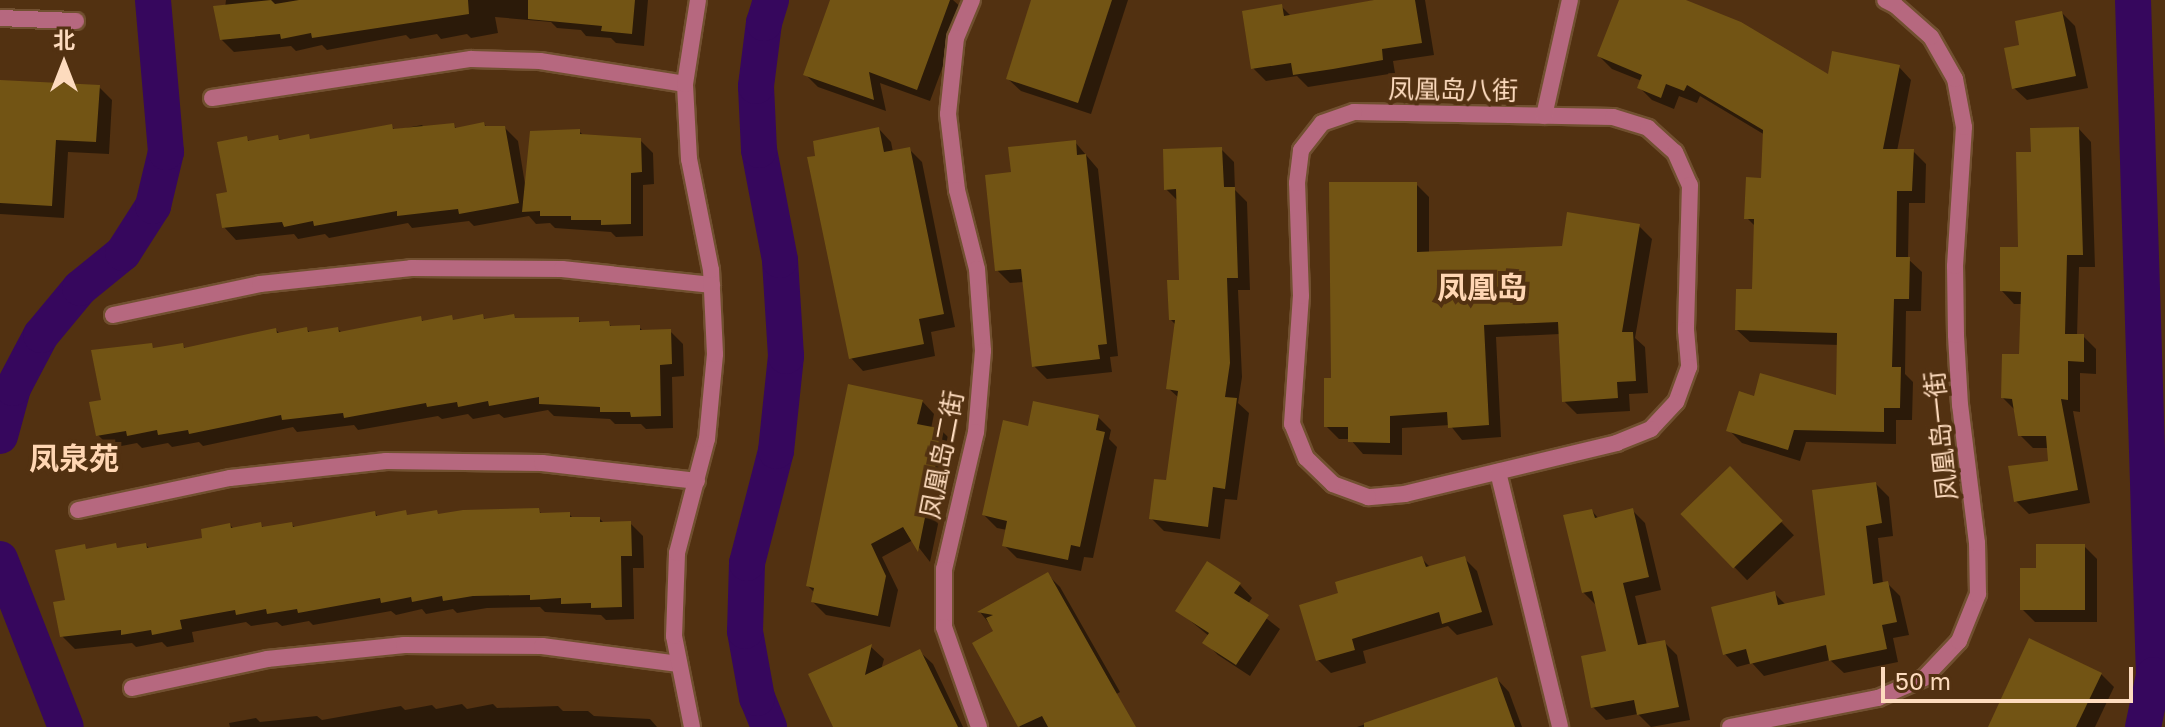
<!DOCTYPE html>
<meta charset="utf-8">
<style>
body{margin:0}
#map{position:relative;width:2165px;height:727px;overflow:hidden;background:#523111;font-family:"Golos Text","Noto Sans SC",sans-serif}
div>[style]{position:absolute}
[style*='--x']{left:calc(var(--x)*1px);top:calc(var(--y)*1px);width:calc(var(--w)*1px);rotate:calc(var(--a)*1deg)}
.shadow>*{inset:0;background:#0007;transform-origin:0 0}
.canal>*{height:36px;margin:-18px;padding:0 18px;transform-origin:18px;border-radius:18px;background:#36075d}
.building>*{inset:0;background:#725414;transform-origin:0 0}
.roads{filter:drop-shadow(2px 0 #715030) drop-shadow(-2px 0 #715030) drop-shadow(0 2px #715030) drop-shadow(0 -2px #715030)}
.service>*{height:16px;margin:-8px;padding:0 8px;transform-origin:8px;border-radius:8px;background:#b6687f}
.minor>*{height:16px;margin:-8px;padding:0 8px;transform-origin:8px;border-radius:8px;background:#b6687f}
span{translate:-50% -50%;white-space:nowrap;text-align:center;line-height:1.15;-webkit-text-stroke:8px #523111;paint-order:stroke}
.street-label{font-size:26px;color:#fddbbe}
.quarter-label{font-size:30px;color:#ffd6b3;font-weight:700}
.north{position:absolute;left:24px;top:24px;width:80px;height:80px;-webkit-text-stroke:6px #523111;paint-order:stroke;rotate:0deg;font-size:22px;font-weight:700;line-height:32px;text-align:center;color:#fddbbe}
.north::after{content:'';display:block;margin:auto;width:28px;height:36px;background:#fddbbe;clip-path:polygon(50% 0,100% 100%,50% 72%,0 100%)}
.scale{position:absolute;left:1881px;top:667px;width:252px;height:36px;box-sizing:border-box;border:4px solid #fddbbe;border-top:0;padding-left:10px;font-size:24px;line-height:28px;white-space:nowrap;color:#fddbbe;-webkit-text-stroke:6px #523111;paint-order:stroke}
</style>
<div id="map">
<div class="shadow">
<div style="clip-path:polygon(226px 0,648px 0,644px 46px,616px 43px,611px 38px,586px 36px,581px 30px,557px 28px,551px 22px,495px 17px,498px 33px,471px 38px,467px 34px,441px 39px,437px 34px,410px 39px,406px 35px,327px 50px,322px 45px,296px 51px,291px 46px,234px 52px,221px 39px)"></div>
<div style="clip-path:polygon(833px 0,953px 0,964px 10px,930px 101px,880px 83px,886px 111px,818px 87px,805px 74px)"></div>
<div style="clip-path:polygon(1034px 0,1128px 0,1091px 114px,1021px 91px,1008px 79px)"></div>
<div style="clip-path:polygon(1376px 0,1425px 0,1434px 55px,1393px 61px,1395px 73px,1308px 87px,1297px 76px,1266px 81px,1253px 68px,1282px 7px,1292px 17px)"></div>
<div style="clip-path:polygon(1621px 0,1680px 0,1829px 77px,1899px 67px,1911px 80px,1897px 151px,1913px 151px,1926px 164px,1925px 203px,1909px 203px,1908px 259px,1922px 272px,1921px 311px,1906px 311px,1905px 374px,1913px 382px,1912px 420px,1896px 420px,1896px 444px,1806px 442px,1800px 461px,1742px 443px,1729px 430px,1755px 398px,1837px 398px,1839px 345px,1750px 342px,1737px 330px,1754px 291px,1756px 227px,1747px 218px,1763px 180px,1765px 135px,1700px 96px,1697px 103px,1679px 96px,1674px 109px,1652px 100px,1639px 87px,1642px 81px,1612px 69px,1599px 56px)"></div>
<div style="clip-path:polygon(2062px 13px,2075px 26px,2088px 88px,2027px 100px,2014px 88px,2022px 46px)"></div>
<div style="clip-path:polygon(0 81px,99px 87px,112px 100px,109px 154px,68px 152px,64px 218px,0 214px)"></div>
<div style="clip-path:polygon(484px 124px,488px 128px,505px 128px,518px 141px,525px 184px,579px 131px,585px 137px,640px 140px,653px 153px,654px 184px,643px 185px,643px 236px,616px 237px,611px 232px,555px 228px,550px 223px,536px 224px,529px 216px,474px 226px,469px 221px,412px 228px,408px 223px,329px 238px,325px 234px,298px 239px,294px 234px,236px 240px,224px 227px,246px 138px,251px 143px,308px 136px,312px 141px,391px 126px,395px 130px,422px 125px,426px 130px,453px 125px,457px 129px)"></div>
<div style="clip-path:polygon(879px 129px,891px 142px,893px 152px,909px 149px,922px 162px,955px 327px,931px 332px,935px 356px,863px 371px,851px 358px)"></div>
<div style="clip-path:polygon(2079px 129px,2091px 142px,2095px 267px,2079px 267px,2077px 336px,2083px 336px,2096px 349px,2096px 374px,2080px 373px,2080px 412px,2073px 411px,2090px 503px,2029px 514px,2016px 501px,2050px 463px,2049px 448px,2033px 448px,2020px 435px,2016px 411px,2003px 398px,2021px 356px,2022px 304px,2014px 304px,2002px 291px,2020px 249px,2033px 154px)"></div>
<div style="clip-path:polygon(1075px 142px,1098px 169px,1118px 356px,1110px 357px,1112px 372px,1047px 379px,1034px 366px,1025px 282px,1010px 283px,997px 270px,1013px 174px)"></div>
<div style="clip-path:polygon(1221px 149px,1234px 162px,1235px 190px,1247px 202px,1250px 290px,1238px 290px,1242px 377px,1238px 403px,1249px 413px,1237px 500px,1225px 499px,1220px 539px,1164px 531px,1151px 518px,1168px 483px,1179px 398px,1168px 388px,1176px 325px,1171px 320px,1181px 282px,1178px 201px,1166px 189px)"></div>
<div style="clip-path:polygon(1416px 184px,1429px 197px,1429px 253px,1564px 248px,1639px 226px,1652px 239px,1635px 338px,1645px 347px,1648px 393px,1629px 394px,1630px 411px,1577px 414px,1564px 401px,1560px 334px,1496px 337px,1501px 437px,1462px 440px,1450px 425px,1402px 428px,1402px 455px,1363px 454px,1350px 439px,1339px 439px,1326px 426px,1333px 380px)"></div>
<div style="clip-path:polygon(482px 316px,487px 321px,513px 316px,518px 320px,578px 319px,582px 324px,608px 323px,613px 328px,639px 327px,644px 332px,670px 331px,683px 344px,684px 376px,672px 377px,673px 428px,646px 429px,641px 424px,615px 424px,610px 419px,554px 416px,548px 410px,504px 418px,499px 414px,473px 419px,468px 414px,442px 419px,438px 416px,358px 430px,354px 425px,297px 432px,293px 427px,203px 446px,199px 442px,172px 447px,168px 443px,142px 448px,137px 443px,111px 448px,98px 435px,103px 402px,151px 345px,155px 350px,182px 345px,186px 349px,276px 330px,280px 334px,307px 329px,311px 334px,338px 329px,342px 333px,420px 318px,425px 323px,451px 318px,456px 322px)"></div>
<div style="clip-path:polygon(922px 401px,934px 414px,931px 429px,942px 431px,955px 444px,930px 562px,913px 540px,882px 557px,898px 590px,890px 627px,826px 615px,813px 602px,815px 593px,808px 586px)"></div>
<div style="clip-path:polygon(1098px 417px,1111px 430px,1109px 439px,1117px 447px,1093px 558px,1084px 557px,1081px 571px,1017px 558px,1004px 545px,1007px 530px,997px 528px,984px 515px)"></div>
<div style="left:1730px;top:469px;width:92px;height:65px;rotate:46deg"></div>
<div style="clip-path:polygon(1876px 484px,1889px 497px,1893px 536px,1878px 538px,1883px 584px,1887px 583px,1900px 596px,1909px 635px,1893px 638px,1898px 662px,1844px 673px,1830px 660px,1764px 676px,1752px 663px,1737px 667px,1725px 654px,1774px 593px,1786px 605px,1827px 596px)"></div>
<div style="clip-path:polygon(538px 510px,543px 515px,569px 514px,574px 519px,600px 519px,605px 524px,630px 523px,643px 536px,644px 568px,633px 568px,634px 619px,606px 620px,601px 615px,545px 612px,540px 607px,487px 608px,457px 613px,453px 609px,426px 614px,422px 609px,396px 615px,391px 611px,313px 625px,309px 621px,282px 626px,277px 622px,251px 626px,246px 622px,192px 632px,194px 642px,167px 647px,162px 642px,136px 647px,132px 643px,75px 649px,62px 636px,67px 602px,84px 547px,88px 551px,146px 545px,150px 549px,204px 539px,230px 525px,234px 529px,260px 524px,265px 529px,291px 524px,296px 528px,375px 513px,379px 518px,405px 513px,409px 517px)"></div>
<div style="clip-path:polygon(1632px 510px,1645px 523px,1661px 590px,1635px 596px,1647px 645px,1664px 642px,1677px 655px,1690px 720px,1651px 727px,1638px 714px,1606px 720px,1593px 707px,1609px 653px,1596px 605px,1583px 592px,1592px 511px,1599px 519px)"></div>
<div style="clip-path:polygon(2084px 546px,2097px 559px,2097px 622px,2035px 622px,2022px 609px,2038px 570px)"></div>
<div style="clip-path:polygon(1421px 558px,1431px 568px,1464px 558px,1477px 571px,1493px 625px,1457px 635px,1448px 626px,1363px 651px,1366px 663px,1331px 673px,1318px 660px,1340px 595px)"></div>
<div style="clip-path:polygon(1208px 564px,1240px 585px,1252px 598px,1248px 604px,1280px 629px,1250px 676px,1218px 655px,1205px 642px,1209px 636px,1177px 610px)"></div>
<div style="clip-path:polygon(1047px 574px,1060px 587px,1120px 692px,1058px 727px,1020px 727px,975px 644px,996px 632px,980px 612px)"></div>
<div style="clip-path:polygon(871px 647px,884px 659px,881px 670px,920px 652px,933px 664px,963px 727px,835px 727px)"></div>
<div style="clip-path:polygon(2101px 674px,2114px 687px,2095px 727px,1990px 727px)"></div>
<div style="clip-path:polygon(1497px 679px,1509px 692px,1522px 727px,1357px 727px)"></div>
<div style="clip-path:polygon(462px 704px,467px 709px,493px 704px,497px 708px,558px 706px,563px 711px,588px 711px,594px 716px,650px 719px,657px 727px,230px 727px,229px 723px,256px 718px,260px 722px,317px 716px,322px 720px,401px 706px,405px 710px,432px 705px,436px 709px)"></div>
</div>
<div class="canal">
<div style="--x:2133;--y:0;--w:675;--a:88.22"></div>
<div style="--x:2154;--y:675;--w:53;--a:101.9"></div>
<div style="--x:0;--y:436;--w:50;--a:-74.8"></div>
<div style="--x:13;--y:388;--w:60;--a:-62.2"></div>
<div style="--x:41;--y:335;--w:61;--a:-50.3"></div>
<div style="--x:80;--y:288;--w:55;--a:-39.1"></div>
<div style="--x:123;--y:253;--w:56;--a:-57.4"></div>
<div style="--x:153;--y:206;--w:56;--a:-76.5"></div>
<div style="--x:166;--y:152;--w:153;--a:-94.9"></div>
<div style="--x:0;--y:559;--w:180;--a:68.6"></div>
<div style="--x:769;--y:727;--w:31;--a:-112"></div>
<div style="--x:757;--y:698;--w:68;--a:-100.2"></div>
<div style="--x:745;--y:631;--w:68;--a:-88.3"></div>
<div style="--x:747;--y:563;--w:116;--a:-75.5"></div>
<div style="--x:776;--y:451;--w:96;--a:-84"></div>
<div style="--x:786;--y:356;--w:96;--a:-93.6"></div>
<div style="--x:780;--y:260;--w:112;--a:-100.8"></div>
<div style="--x:759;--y:150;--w:64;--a:-92.7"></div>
<div style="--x:756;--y:86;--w:64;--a:-82.8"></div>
<div style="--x:764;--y:23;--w:24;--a:-73"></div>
</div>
<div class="building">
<div style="clip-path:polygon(271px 0,275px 4px,299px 0,468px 0,469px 14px,312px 38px,311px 33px,281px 39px,280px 34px,220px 40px,213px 6px)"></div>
<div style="clip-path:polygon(528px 0,635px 0,632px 34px,601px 31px,602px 26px,528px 19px)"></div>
<div style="clip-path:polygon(830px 0,950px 0,917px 90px,869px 72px,874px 100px,803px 75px)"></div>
<div style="clip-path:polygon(1031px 0,1112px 0,1078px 103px,1006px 79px)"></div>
<div style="clip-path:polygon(1374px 0,1415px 0,1422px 43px,1382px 49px,1383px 60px,1333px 69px,1293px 75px,1291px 63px,1251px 69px,1242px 11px,1282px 4px,1284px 16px)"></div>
<div style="clip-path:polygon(1619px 0,1686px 0,1741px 22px,1828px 74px,1832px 51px,1900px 65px,1883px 149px,1914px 149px,1912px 191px,1897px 191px,1896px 257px,1910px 257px,1909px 299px,1894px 299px,1892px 367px,1901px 367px,1900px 408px,1884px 408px,1884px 432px,1794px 430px,1788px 450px,1726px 431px,1739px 391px,1754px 396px,1760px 373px,1836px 395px,1837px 333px,1735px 330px,1736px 289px,1752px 289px,1754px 219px,1744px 219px,1746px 177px,1761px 178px,1763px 130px,1687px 85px,1684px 91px,1666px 84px,1661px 98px,1637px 88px,1642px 75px,1597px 56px)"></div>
<div style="clip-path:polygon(2062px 11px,2076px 76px,2012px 89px,2004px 48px,2019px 45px,2015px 21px)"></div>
<div style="clip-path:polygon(0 80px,100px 85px,96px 142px,56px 140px,52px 206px,0 203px)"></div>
<div style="clip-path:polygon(484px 122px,485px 126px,505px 126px,519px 203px,459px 214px,458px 209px,397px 216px,397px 211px,314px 226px,313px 221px,284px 227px,282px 222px,222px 228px,216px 194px,227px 192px,217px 142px,247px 136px,248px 141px,278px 135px,279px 140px,309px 134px,310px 139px,392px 124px,393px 129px,454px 123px,455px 128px)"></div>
<div style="clip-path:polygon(879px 127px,884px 152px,910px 147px,944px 314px,919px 319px,924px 344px,849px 359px,807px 157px,815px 156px,813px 141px)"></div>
<div style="clip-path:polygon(2079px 127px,2083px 255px,2067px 255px,2065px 334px,2084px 334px,2084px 362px,2068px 361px,2068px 400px,2061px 399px,2078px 490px,2014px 502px,2008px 466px,2048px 461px,2046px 436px,2018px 436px,2012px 399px,2001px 398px,2002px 354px,2019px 354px,2021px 292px,2000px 291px,2000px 247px,2018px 247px,2016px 152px,2031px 152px,2030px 128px)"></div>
<div style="clip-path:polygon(580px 129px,580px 134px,641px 138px,642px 172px,631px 173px,631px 224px,601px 225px,601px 220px,571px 220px,571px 216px,540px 216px,540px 211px,522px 212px,530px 131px)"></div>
<div style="clip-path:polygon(1076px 140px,1077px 155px,1086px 154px,1107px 344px,1098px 345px,1100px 359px,1032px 367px,1021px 269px,995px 271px,985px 175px,1011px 172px,1008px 147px)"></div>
<div style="clip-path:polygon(1222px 147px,1224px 187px,1235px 187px,1238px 278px,1227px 278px,1230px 363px,1225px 397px,1237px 398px,1225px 489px,1213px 487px,1208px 527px,1149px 519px,1154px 479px,1166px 480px,1178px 391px,1166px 389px,1175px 320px,1169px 320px,1167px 280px,1179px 280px,1176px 189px,1164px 190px,1163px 149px)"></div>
<div style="clip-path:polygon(1329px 182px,1417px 182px,1417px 252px,1562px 246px,1567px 212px,1640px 224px,1622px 332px,1633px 332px,1636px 381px,1617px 382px,1618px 398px,1562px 402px,1558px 322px,1484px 325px,1489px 425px,1448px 428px,1447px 412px,1390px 416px,1390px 443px,1348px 442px,1348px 427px,1324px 427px,1324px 378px,1331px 378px)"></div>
<div style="clip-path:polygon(483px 314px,484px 319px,514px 314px,515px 318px,579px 317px,579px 322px,609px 321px,610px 326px,640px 325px,640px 330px,671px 329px,672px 364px,660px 365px,661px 416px,631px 417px,630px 412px,600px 412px,600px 407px,539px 404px,539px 397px,489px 406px,488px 401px,458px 407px,457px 402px,427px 407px,426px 403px,344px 418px,343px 413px,282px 420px,281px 415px,189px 434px,188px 430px,158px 435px,157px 430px,127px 436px,126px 431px,96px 436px,89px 402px,101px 400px,91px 350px,152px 343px,153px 348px,183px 343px,184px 348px,276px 328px,277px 333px,307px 327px,308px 332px,338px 327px,339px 332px,421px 316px,422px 321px,452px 315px,453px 320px)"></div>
<div style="clip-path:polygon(848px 384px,923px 400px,917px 424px,943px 429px,918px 552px,903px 527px,871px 544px,886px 576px,878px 616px,811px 602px,814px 588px,806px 586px)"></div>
<div style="clip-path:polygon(1033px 401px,1099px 415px,1096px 430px,1105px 432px,1080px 547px,1071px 545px,1068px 560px,1002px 546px,1007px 521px,982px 515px,1003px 420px,1028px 426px)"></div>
<div style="left:1730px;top:466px;width:76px;height:69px;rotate:46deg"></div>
<div style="clip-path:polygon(1876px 482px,1882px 523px,1866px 526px,1873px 584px,1888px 581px,1897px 622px,1882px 625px,1887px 649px,1829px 661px,1826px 645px,1750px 664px,1746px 649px,1723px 655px,1711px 607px,1775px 591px,1778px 605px,1825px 595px,1812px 490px)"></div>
<div style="clip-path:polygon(539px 508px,540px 513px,570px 512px,570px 517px,600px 517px,600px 522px,631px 521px,632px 556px,621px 556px,622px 607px,591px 608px,591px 603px,561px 604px,561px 598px,530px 600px,530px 595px,473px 596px,443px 601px,442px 596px,412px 602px,411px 597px,381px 603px,380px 598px,298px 613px,297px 609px,267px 614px,266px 609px,236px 615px,235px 610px,180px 620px,182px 629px,152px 635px,151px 630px,121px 635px,121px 630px,60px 637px,53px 602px,65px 600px,55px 550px,85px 544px,86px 549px,116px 543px,117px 548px,146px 543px,147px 548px,202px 538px,201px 529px,230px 523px,231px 528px,261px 522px,262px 527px,292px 522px,293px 527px,375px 511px,376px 516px,406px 510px,407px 515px,437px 510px,438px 514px,463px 510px)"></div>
<div style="clip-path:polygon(1633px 508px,1649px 577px,1623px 583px,1638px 645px,1665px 640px,1679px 707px,1637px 715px,1634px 700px,1591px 708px,1581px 656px,1606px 651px,1592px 591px,1582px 593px,1563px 515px,1592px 509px,1595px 518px)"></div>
<div style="clip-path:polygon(2036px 544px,2085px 544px,2085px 610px,2020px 610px,2020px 568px,2036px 568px)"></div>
<div style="clip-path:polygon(1422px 556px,1426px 567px,1465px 556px,1482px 612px,1442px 624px,1439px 612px,1352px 639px,1355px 650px,1316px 661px,1299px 605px,1338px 593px,1335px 582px)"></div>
<div style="clip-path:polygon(1207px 561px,1241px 583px,1234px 593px,1269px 615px,1236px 665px,1202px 643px,1209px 633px,1175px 611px)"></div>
<div style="clip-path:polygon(1048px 572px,1113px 687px,1136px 727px,1048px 727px,1042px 716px,1018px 727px,972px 643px,993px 631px,986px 618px,993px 615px,977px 612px)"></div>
<div style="clip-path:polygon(2029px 638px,2102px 673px,2076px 727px,1988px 727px)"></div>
<div style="clip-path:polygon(872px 644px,865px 675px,920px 649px,958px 727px,833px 727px,808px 674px)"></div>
<div style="clip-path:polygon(1497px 677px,1515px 727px,1364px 727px,1364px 723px)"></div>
</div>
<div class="roads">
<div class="service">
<div style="--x:972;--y:0;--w:41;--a:112.8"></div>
<div style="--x:956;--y:38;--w:76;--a:96"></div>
<div style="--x:948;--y:114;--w:77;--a:83.2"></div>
<div style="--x:957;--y:190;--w:81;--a:75.8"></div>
<div style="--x:977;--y:269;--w:82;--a:85.8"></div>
<div style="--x:983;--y:351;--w:81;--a:94.9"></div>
<div style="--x:976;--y:432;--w:141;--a:103.1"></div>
<div style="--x:944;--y:569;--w:58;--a:90"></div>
<div style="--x:944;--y:627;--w:106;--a:70.7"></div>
<div style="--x:0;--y:18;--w:76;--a:2.3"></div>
<div style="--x:212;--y:98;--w:262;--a:-8.6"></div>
<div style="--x:471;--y:59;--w:69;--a:1.7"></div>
<div style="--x:540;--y:61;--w:147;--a:9"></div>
<div style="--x:1354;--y:112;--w:259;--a:1.1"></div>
<div style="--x:1613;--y:117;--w:37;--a:17"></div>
<div style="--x:1648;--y:128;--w:36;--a:42"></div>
<div style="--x:1675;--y:152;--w:36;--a:66"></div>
<div style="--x:1690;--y:185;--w:145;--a:91.6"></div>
<div style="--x:1686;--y:330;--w:37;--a:85"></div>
<div style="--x:1689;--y:367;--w:37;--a:110"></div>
<div style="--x:1676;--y:402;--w:37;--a:133"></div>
<div style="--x:1651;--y:429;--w:37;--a:158"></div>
<div style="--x:1617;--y:443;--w:218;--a:166.5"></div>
<div style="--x:1405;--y:494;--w:37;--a:175"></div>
<div style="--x:1368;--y:497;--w:37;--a:-160"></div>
<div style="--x:1333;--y:484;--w:37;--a:-136"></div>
<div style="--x:1306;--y:458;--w:37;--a:-112"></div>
<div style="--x:1292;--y:424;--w:128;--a:-86"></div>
<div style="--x:1301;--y:296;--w:113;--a:-92"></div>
<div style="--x:1297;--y:183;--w:33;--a:-83"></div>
<div style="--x:1301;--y:150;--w:34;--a:-52"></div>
<div style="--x:1322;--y:123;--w:34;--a:-19"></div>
<div style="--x:113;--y:315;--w:150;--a:-11.9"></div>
<div style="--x:260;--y:284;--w:152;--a:-6"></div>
<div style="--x:411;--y:268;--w:151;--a:0.4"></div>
<div style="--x:562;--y:269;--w:151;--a:6.1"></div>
<div style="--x:1498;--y:472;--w:262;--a:76.3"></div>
<div style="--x:78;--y:510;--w:155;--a:-11.9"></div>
<div style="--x:230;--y:478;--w:157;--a:-6.2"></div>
<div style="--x:386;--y:461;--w:156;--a:0.7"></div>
<div style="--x:542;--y:463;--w:156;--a:6.6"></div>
<div style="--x:132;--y:688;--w:138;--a:-12.1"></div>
<div style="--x:267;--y:659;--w:138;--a:-5.8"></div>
<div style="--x:404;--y:645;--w:138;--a:0.4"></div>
<div style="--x:542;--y:646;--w:138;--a:7.5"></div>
<div style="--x:692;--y:727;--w:93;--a:-101.2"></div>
<div style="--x:674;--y:636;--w:83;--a:-87.9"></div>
<div style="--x:677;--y:553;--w:118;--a:-75.3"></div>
<div style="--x:707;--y:439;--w:85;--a:-84.6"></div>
<div style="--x:715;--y:354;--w:84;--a:-92.7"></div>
<div style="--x:711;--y:270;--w:113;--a:-101.2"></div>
<div style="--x:689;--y:159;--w:75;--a:-93.1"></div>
<div style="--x:685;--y:84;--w:85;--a:-81.2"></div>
<div style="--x:1730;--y:727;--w:151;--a:-11.1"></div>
<div style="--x:1878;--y:698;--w:50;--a:-23.5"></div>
<div style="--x:1924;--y:678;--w:51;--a:-46.6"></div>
<div style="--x:1959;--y:641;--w:51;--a:-68"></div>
<div style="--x:1978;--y:594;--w:51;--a:-91.1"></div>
<div style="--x:1977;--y:543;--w:139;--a:-97"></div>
<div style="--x:1960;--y:405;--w:70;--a:-93.3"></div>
<div style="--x:1956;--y:335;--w:69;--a:-90.8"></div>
<div style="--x:1955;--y:266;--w:139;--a:-86.3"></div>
<div style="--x:1964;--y:127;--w:49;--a:-100.6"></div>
<div style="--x:1955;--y:79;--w:48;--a:-119.7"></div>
<div style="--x:1931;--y:37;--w:48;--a:-138.4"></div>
<div style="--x:1895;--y:5;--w:11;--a:-153"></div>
</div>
<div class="minor">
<div style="--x:1544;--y:116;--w:119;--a:-77.4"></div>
</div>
</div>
<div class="street-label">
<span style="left:1453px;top:90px;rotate:1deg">凤凰岛八街</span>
<span style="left:1941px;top:436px;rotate:-96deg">凤凰岛一街</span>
<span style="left:942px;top:455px;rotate:-79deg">凤凰岛二街</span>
</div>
<div class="quarter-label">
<span style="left:1482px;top:287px">凤凰岛</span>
<span style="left:74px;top:458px">凤泉苑</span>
</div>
<div class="north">北</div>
<div class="scale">50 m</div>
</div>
